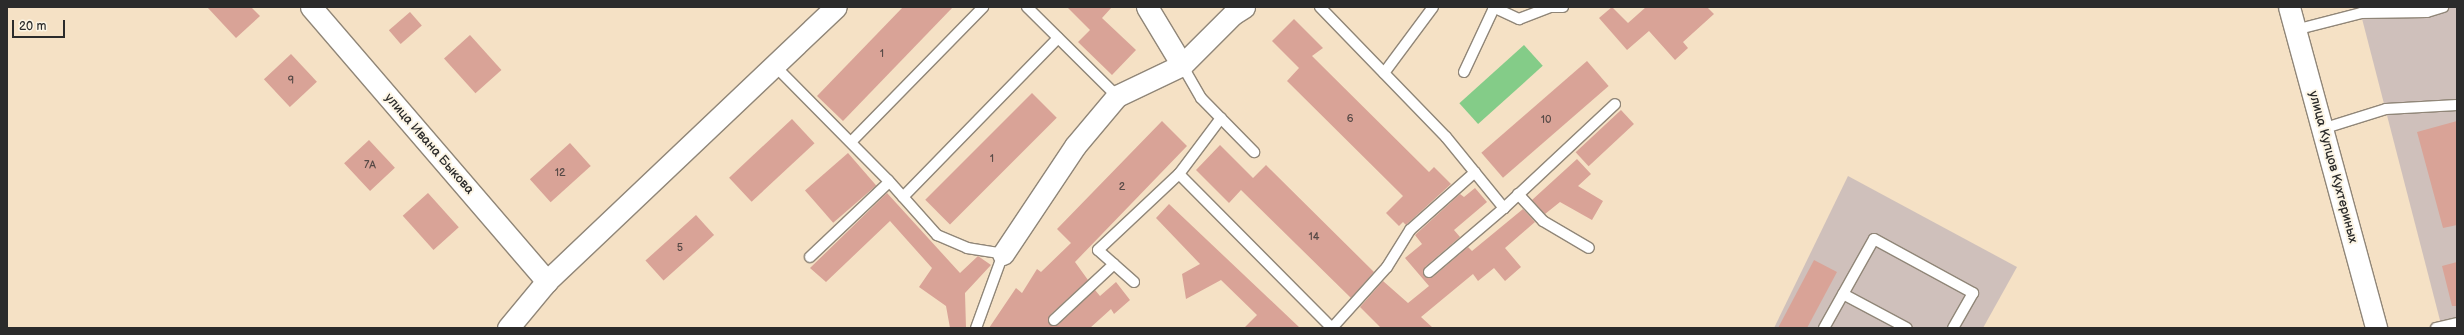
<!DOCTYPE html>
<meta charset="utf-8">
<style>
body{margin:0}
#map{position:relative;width:2464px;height:335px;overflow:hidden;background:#f5e1c5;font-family:"Balsamiq Sans",sans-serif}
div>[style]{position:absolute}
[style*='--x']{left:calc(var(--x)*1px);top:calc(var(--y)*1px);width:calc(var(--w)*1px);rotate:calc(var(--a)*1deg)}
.industrial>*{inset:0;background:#cfc0bb}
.green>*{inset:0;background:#84cc88;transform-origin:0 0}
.building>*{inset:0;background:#d9a397;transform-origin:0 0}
.roads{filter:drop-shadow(1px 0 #908678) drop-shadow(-1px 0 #908678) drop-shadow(0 1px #908678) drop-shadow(0 -1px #908678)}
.service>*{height:10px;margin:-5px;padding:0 5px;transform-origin:5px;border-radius:5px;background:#fff}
.minor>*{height:21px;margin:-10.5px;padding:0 10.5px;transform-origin:10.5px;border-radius:10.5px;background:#fff}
span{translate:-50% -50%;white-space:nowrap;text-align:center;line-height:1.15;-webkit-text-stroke:4px #fcf5e5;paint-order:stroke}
.number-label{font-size:11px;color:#564946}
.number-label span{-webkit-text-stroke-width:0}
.street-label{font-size:13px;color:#2b2b2b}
.frame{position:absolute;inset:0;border:8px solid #2b2b2b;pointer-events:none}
.scale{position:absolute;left:12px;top:20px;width:53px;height:18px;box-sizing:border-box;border:2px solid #2b2b2b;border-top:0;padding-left:5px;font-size:12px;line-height:14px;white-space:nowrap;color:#2b2b2b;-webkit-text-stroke:3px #fcf5e5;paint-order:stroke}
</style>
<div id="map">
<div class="industrial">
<div style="clip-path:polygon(2359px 7px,2457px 7px,2457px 328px,2442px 328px)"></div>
<div style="clip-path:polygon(1848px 176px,2017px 267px,1983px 328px,1774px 328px)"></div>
</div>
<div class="green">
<div style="left:1524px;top:45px;width:28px;height:87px;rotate:48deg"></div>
</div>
<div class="building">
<div style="clip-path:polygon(207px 7px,251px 7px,260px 16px,236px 38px)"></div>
<div style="clip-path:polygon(903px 7px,953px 7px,843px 121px,817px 96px)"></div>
<div style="clip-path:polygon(1067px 7px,1112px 7px,1102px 18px,1136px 50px,1112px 75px,1078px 42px,1090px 30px)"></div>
<div style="clip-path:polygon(1612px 7px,1628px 23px,1646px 7px,1707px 7px,1714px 14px,1683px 42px,1688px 48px,1675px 60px,1649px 31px,1627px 50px,1599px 18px)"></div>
<div style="left:410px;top:12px;width:18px;height:28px;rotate:49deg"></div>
<div style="clip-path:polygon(1294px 19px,1323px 48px,1312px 56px,1429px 172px,1434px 167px,1451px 184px,1406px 225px,1403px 222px,1399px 226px,1386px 213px,1403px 196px,1287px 81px,1299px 68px,1272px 41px)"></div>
<div style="left:470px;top:35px;width:47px;height:35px;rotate:48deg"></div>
<div style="left:291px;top:54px;width:38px;height:37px;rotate:47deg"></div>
<div style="left:1587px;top:61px;width:33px;height:140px;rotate:49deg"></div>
<div style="left:1032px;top:93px;width:35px;height:151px;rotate:45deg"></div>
<div style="left:1621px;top:110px;width:19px;height:62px;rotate:47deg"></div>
<div style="left:792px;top:119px;width:33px;height:86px;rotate:47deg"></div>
<div style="clip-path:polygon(1162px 121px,1187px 146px,1075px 262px,1088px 280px,1050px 315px,1048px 322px,1052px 326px,1058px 325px,1095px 290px,1100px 296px,1116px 282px,1130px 300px,1114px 314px,1111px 309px,1090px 328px,989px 328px,1016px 288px,1022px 293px,1037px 269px,1041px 272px,1071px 243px,1057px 229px)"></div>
<div style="clip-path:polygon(2457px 121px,2457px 225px,2443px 228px,2417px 132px)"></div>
<div style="left:369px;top:140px;width:38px;height:34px;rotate:47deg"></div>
<div style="left:570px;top:143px;width:31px;height:54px;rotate:48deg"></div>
<div style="clip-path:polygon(1220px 145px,1253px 178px,1266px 165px,1374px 272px,1351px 298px,1241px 190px,1229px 203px,1196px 170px)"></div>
<div style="left:848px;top:153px;width:43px;height:57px;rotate:49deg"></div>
<div style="clip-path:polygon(1577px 159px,1591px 174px,1578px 186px,1603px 201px,1592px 220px,1560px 202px,1545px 214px,1532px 200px)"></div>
<div style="clip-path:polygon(1475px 188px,1487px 202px,1454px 230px,1460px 237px,1425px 267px,1424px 276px,1427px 278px,1433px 277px,1468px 247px,1472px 251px,1523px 209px,1535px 222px,1505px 248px,1521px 267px,1505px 281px,1494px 268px,1478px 281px,1473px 274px,1421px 317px,1433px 328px,1381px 328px,1360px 307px,1383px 281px,1408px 303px,1429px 286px,1405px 258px,1422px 244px,1415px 235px,1460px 194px,1464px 197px)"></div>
<div style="left:428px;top:193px;width:46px;height:34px;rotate:48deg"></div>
<div style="clip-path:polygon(887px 193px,960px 273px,978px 256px,991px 265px,965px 293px,966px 328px,950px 328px,946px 306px,919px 287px,932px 268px,890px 221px,826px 282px,810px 268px)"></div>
<div style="clip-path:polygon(1169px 204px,1300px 328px,1244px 328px,1257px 315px,1221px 280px,1186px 299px,1182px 274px,1200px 264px,1156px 218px)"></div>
<div style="left:696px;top:215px;width:27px;height:68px;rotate:48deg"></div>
<div style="clip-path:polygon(1814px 260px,1837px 272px,1807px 328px,1778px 328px)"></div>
<div style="clip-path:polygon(2457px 262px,2457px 306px,2452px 306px,2442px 266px)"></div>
</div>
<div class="roads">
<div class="service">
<div style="--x:1027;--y:7;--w:127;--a:44.7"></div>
<div style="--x:1320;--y:7;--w:181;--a:45.9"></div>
<div style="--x:1446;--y:137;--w:92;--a:50.8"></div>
<div style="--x:1493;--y:7;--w:29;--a:25"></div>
<div style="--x:1519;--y:19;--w:34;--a:-21"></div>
<div style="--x:1551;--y:7;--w:12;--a:0"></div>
<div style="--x:2295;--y:30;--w:68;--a:-14.4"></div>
<div style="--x:2361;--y:13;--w:66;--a:-0.9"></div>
<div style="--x:2427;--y:12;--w:17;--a:-17"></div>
<div style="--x:1182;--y:65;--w:38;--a:60"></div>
<div style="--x:1201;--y:98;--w:76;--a:45.5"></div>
<div style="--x:775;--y:66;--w:161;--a:45.3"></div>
<div style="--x:888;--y:180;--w:74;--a:48.3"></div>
<div style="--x:937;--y:235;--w:33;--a:23"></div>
<div style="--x:967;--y:248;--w:36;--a:9"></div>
<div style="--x:1003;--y:254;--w:79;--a:110"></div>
<div style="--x:1464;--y:72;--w:71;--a:-64.9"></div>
<div style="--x:1384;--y:73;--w:82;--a:-53.4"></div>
<div style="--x:2322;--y:129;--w:67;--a:-17.4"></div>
<div style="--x:2386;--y:109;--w:71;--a:-3.2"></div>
<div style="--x:851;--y:142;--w:189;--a:-45.6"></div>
<div style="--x:1179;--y:174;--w:217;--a:45.2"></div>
<div style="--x:1518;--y:194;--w:37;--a:47"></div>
<div style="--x:1543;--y:221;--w:53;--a:30.4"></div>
<div style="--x:903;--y:197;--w:222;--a:-45.7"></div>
<div style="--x:810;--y:257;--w:109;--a:-43.5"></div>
<div style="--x:1429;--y:272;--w:99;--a:-40.5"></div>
<div style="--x:1504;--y:208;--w:152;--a:-43.1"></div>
<div style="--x:1134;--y:282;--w:48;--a:-138.4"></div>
<div style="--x:1098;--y:250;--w:111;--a:-43.2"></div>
<div style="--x:1179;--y:174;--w:70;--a:-53.1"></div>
<div style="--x:1843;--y:294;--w:72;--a:28"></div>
<div style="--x:1054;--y:320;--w:82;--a:-43"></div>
<div style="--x:1332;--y:328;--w:82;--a:-48"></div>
<div style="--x:1387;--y:267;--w:44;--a:-58.1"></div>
<div style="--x:1410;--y:230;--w:87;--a:-41.7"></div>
<div style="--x:1824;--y:328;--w:102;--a:-60.7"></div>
<div style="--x:1874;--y:239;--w:113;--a:28.6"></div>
<div style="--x:1973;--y:293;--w:40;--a:119.7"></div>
<div style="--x:2436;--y:328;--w:22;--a:-13"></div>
</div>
<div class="minor">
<div style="--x:311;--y:7;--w:362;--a:49.3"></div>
<div style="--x:1147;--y:7;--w:68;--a:58.9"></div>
<div style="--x:2289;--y:7;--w:333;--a:74.8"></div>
<div style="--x:1003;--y:254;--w:130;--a:-56.3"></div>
<div style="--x:1075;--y:146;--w:65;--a:-50"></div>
<div style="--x:1117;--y:96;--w:72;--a:-25.5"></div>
<div style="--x:1182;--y:65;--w:72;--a:-45"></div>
<div style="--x:1233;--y:14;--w:13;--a:-32"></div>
<div style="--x:508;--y:328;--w:61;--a:-50.3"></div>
<div style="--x:547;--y:281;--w:398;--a:-43.5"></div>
</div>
</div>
<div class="number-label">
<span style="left:882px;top:54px">1</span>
<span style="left:291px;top:81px">9</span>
<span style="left:1350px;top:119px">6</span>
<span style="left:1546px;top:120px">10</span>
<span style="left:992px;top:159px">1</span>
<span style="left:370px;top:165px">7А</span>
<span style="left:560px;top:173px">12</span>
<span style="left:1122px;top:187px">2</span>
<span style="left:1314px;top:237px">14</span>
<span style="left:680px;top:248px">5</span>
</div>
<div class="street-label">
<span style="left:429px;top:144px;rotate:49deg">улица Ивана Быкова</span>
<span style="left:2333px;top:167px;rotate:75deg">улица Купцов Кухтериных</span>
</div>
<div class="frame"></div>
<div class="scale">20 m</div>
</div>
